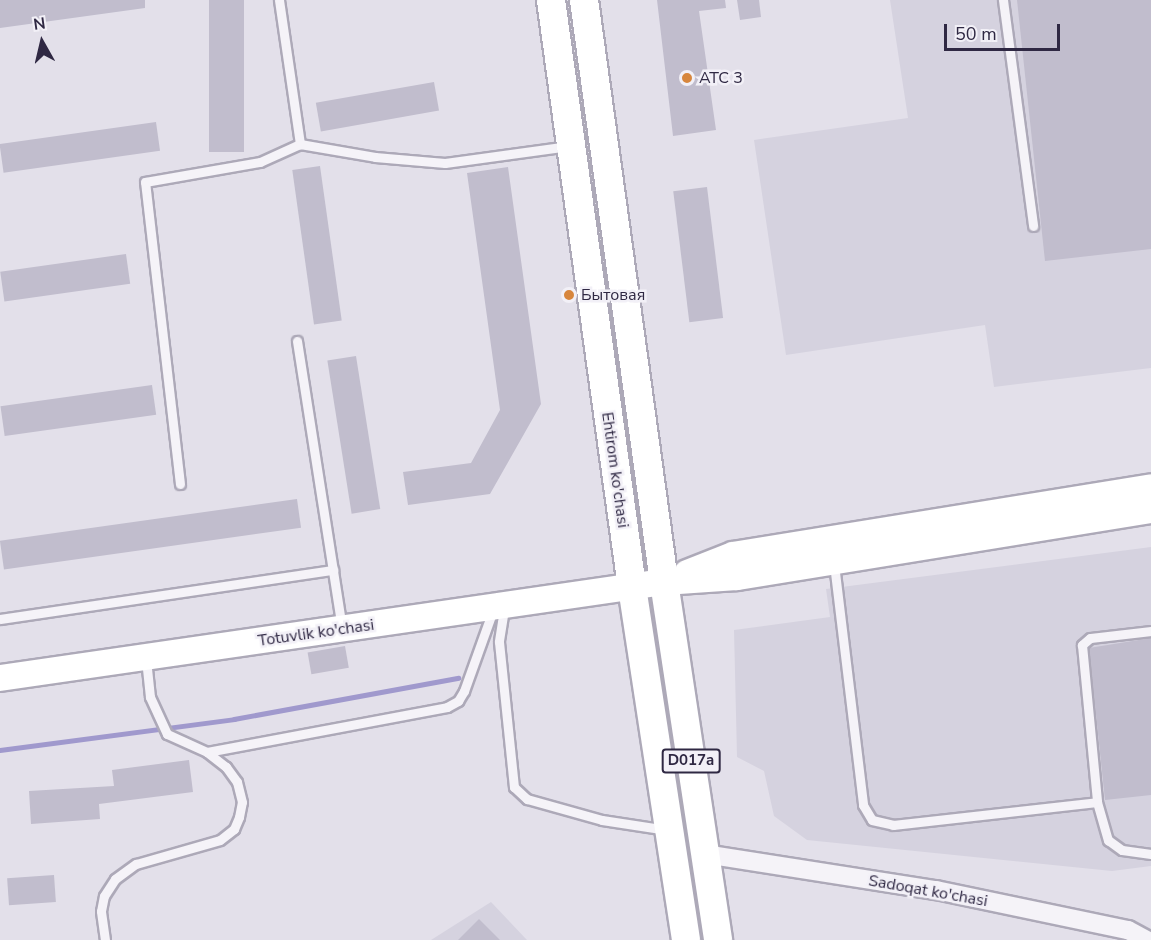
<!DOCTYPE html>
<meta charset="utf-8">
<style>
body{margin:0}
#map{position:relative;width:1151px;height:940px;overflow:hidden;background:#e3e0ea;font-family:"Nunito Sans",sans-serif}
div>[style]{position:absolute}
[style*='--x']{left:calc(var(--x)*1px);top:calc(var(--y)*1px);width:calc(var(--w)*1px);rotate:calc(var(--a)*1deg)}
.built>*{inset:0;background:#d5d2df}
.stream>*{height:4.5px;margin:-2.25px;padding:0 2.25px;transform-origin:2.25px;border-radius:2.25px;background:#a099cd}
.building>*{inset:0;background:#c1bdcd;transform-origin:0 0}
.roads{filter:drop-shadow(2px 0 #ada9b8) drop-shadow(-2px 0 #ada9b8) drop-shadow(0 2px #ada9b8) drop-shadow(0 -2px #ada9b8)}
.lane>*{height:9px;margin:-4.5px;padding:0 4.5px;transform-origin:4.5px;border-radius:4.5px;background:#f5f3f8}
.street>*{height:18px;margin:-9px;padding:0 9px;transform-origin:9px;border-radius:9px;background:#f5f3f8}
.secondary>*{height:26px;margin:-13px;padding:0 13px;transform-origin:13px;border-radius:13px;background:#fff}
.primary>*{height:28px;margin:-14px;padding:0 14px;transform-origin:14px;border-radius:14px;background:#fff}
.dots>*{width:16px;height:16px;translate:-50% -50%;box-sizing:border-box;border:3px solid #f2f0f7;border-radius:50%}
span{translate:-50% -50%;white-space:nowrap;text-align:center;line-height:1.15;-webkit-text-stroke:5px #f2f0f7;paint-order:stroke}
.shield-label span{padding:2px 4px;background:#f2f0f7;border:2px solid;border-radius:4px;-webkit-text-stroke-width:0}
.shield-label{font-size:15px;color:#2f2843;font-weight:700}
.poi-label{font-size:16px;color:#2f2843}
.left{translate:0 -50%;text-align:left}
.street-label{font-size:16px;color:#2f2843}
.north{position:absolute;left:12px;top:12px;width:60px;height:60px;-webkit-text-stroke:4px #f2f0f7;paint-order:stroke;rotate:352deg;font-size:16px;font-weight:700;line-height:24px;text-align:center;color:#2f2843}
.north::after{content:'';display:block;margin:auto;width:21px;height:27px;background:#2f2843;clip-path:polygon(50% 0,100% 100%,50% 72%,0 100%)}
.scale{position:absolute;left:944px;top:24px;width:116px;height:27px;box-sizing:border-box;border:3px solid #2f2843;border-top:0;padding-left:8px;font-size:18px;line-height:21px;white-space:nowrap;color:#2f2843;-webkit-text-stroke:4px #f2f0f7;paint-order:stroke}
</style>
<div id="map">
<div class="built">
<div style="clip-path:polygon(890px 0,1151px 0,1151px 368px,994px 387px,985px 325px,786px 355px,754px 140px,908px 118px)"></div>
<div style="clip-path:polygon(1151px 547px,1151px 866px,1112px 871px,807px 840px,774px 816px,764px 771px,737px 757px,734px 630px,830px 617px,826px 589px)"></div>
<div style="clip-path:polygon(491px 902px,527px 940px,431px 940px)"></div>
</div>
<div class="stream">
<div style="--x:0;--y:750;--w:236;--a:-7.5"></div>
<div style="--x:234;--y:719;--w:228;--a:-10.4"></div>
</div>
<div class="building">
<div style="clip-path:polygon(0 0,145px 0,145px 8px,0 28px)"></div>
<div style="left:209px;top:0;width:35px;height:152px"></div>
<div style="clip-path:polygon(657px 0,725px 0,726px 8px,699px 11px,716px 130px,673px 136px)"></div>
<div style="clip-path:polygon(737px 0,759px 0,761px 17px,740px 20px)"></div>
<div style="clip-path:polygon(1017px 0,1151px 0,1151px 249px,1045px 261px)"></div>
<div style="left:434px;top:82px;width:29px;height:120px;rotate:80deg"></div>
<div style="left:156px;top:122px;width:29px;height:158px;rotate:82deg"></div>
<div style="left:320px;top:166px;width:156px;height:28px;rotate:82deg"></div>
<div style="clip-path:polygon(508px 167px,541px 404px,490px 494px,408px 505px,403px 472px,471px 463px,500px 410px,467px 173px)"></div>
<div style="left:707px;top:187px;width:132px;height:34px;rotate:83deg"></div>
<div style="left:126px;top:254px;width:30px;height:127px;rotate:82deg"></div>
<div style="left:356px;top:356px;width:155px;height:29px;rotate:81deg"></div>
<div style="left:152px;top:385px;width:30px;height:153px;rotate:82deg"></div>
<div style="left:297px;top:499px;width:29px;height:300px;rotate:82deg"></div>
<div style="clip-path:polygon(1151px 638px,1151px 795px,1105px 800px,1089px 648px)"></div>
<div style="left:345px;top:646px;width:22px;height:38px;rotate:80deg"></div>
<div style="clip-path:polygon(189px 760px,193px 792px,99px 804px,100px 819px,31px 824px,29px 791px,114px 786px,112px 770px)"></div>
<div style="left:54px;top:875px;width:27px;height:47px;rotate:86deg"></div>
<div style="clip-path:polygon(479px 919px,500px 940px,458px 940px)"></div>
</div>
<div class="roads">
<div class="lane">
<div style="--x:279;--y:0;--w:146;--a:81.7"></div>
<div style="--x:1003;--y:0;--w:228;--a:82.4"></div>
<div style="--x:297;--y:341;--w:290;--a:81.1"></div>
<div style="--x:180;--y:484;--w:304;--a:-96.6"></div>
<div style="--x:145;--y:182;--w:117;--a:-9.9"></div>
<div style="--x:260;--y:162;--w:44;--a:-24.2"></div>
<div style="--x:300;--y:144;--w:76;--a:9.8"></div>
<div style="--x:375;--y:157;--w:70;--a:4.9"></div>
<div style="--x:445;--y:163;--w:125;--a:-7.8"></div>
<div style="--x:834;--y:564;--w:243;--a:83.1"></div>
<div style="--x:863;--y:805;--w:17;--a:59"></div>
<div style="--x:872;--y:820;--w:22;--a:13"></div>
<div style="--x:893;--y:825;--w:205;--a:-6.4"></div>
<div style="--x:504;--y:609;--w:33;--a:99"></div>
<div style="--x:499;--y:642;--w:146;--a:84.1"></div>
<div style="--x:514;--y:787;--w:18;--a:43"></div>
<div style="--x:527;--y:799;--w:78;--a:15.6"></div>
<div style="--x:602;--y:820;--w:66;--a:8.7"></div>
<div style="--x:0;--y:619;--w:337;--a:-8.4"></div>
<div style="--x:1151;--y:631;--w:61;--a:173.5"></div>
<div style="--x:1090;--y:638;--w:11;--a:139"></div>
<div style="--x:1082;--y:645;--w:158;--a:84.5"></div>
<div style="--x:1097;--y:802;--w:40;--a:74"></div>
<div style="--x:1108;--y:840;--w:17;--a:36"></div>
<div style="--x:1122;--y:850;--w:29;--a:8"></div>
<div style="--x:207;--y:752;--w:244;--a:-10.6"></div>
<div style="--x:447;--y:707;--w:13;--a:-29"></div>
<div style="--x:458;--y:701;--w:12;--a:-59"></div>
<div style="--x:464;--y:691;--w:86;--a:-70.3"></div>
<div style="--x:105;--y:940;--w:29;--a:-98"></div>
<div style="--x:101;--y:911;--w:15;--a:-79"></div>
<div style="--x:104;--y:896;--w:20;--a:-57"></div>
<div style="--x:115;--y:879;--w:26;--a:-36"></div>
<div style="--x:136;--y:864;--w:87;--a:-15.9"></div>
<div style="--x:220;--y:840;--w:18;--a:-38"></div>
<div style="--x:234;--y:829;--w:13;--a:-67"></div>
<div style="--x:239;--y:817;--w:15;--a:-79"></div>
<div style="--x:242;--y:802;--w:21;--a:-104"></div>
<div style="--x:237;--y:782;--w:19;--a:-126"></div>
<div style="--x:226;--y:767;--w:24;--a:-142"></div>
<div style="--x:207;--y:752;--w:44;--a:-155.8"></div>
<div style="--x:167;--y:734;--w:41;--a:-114.7"></div>
<div style="--x:150;--y:697;--w:39;--a:-96"></div>
</div>
<div class="street">
<div style="--x:705;--y:854;--w:234;--a:8.9"></div>
<div style="--x:936;--y:890;--w:196;--a:11.8"></div>
<div style="--x:1128;--y:930;--w:21;--a:28"></div>
</div>
<div class="secondary">
<div style="--x:687;--y:573;--w:49;--a:-21.4"></div>
<div style="--x:733;--y:555;--w:423;--a:-9.2"></div>
<div style="--x:0;--y:678;--w:671;--a:-8.23"></div>
<div style="--x:664;--y:582;--w:73;--a:-3.9"></div>
<div style="--x:737;--y:577;--w:419;--a:-9.2"></div>
</div>
<div class="primary">
<div style="--x:551;--y:0;--w:593;--a:82.14"></div>
<div style="--x:632;--y:587;--w:357;--a:81.3"></div>
<div style="--x:584;--y:0;--w:587;--a:82.17"></div>
<div style="--x:664;--y:582;--w:362;--a:81.4"></div>
</div>
</div>
<div class="dots">
<div style="left:687px;top:78px;background:#d7863d"></div>
<div style="left:569px;top:295px;background:#d7863d"></div>
</div>
<div class="shield-label">
<span style="left:691px;top:761px">D017a</span>
</div>
<div class="poi-label">
<span class="left" style="left:699px;top:78px">АТС 3</span>
<span class="left" style="left:581px;top:295px">Бытовая</span>
</div>
<div class="street-label">
<span style="left:615px;top:470px;rotate:82deg">Ehtirom ko'chasi</span>
<span style="left:316px;top:633px;rotate:-8deg">Totuvlik ko'chasi</span>
<span style="left:928px;top:891px;rotate:10deg">Sadoqat ko'chasi</span>
</div>
<div class="north">N</div>
<div class="scale">50 m</div>
</div>
